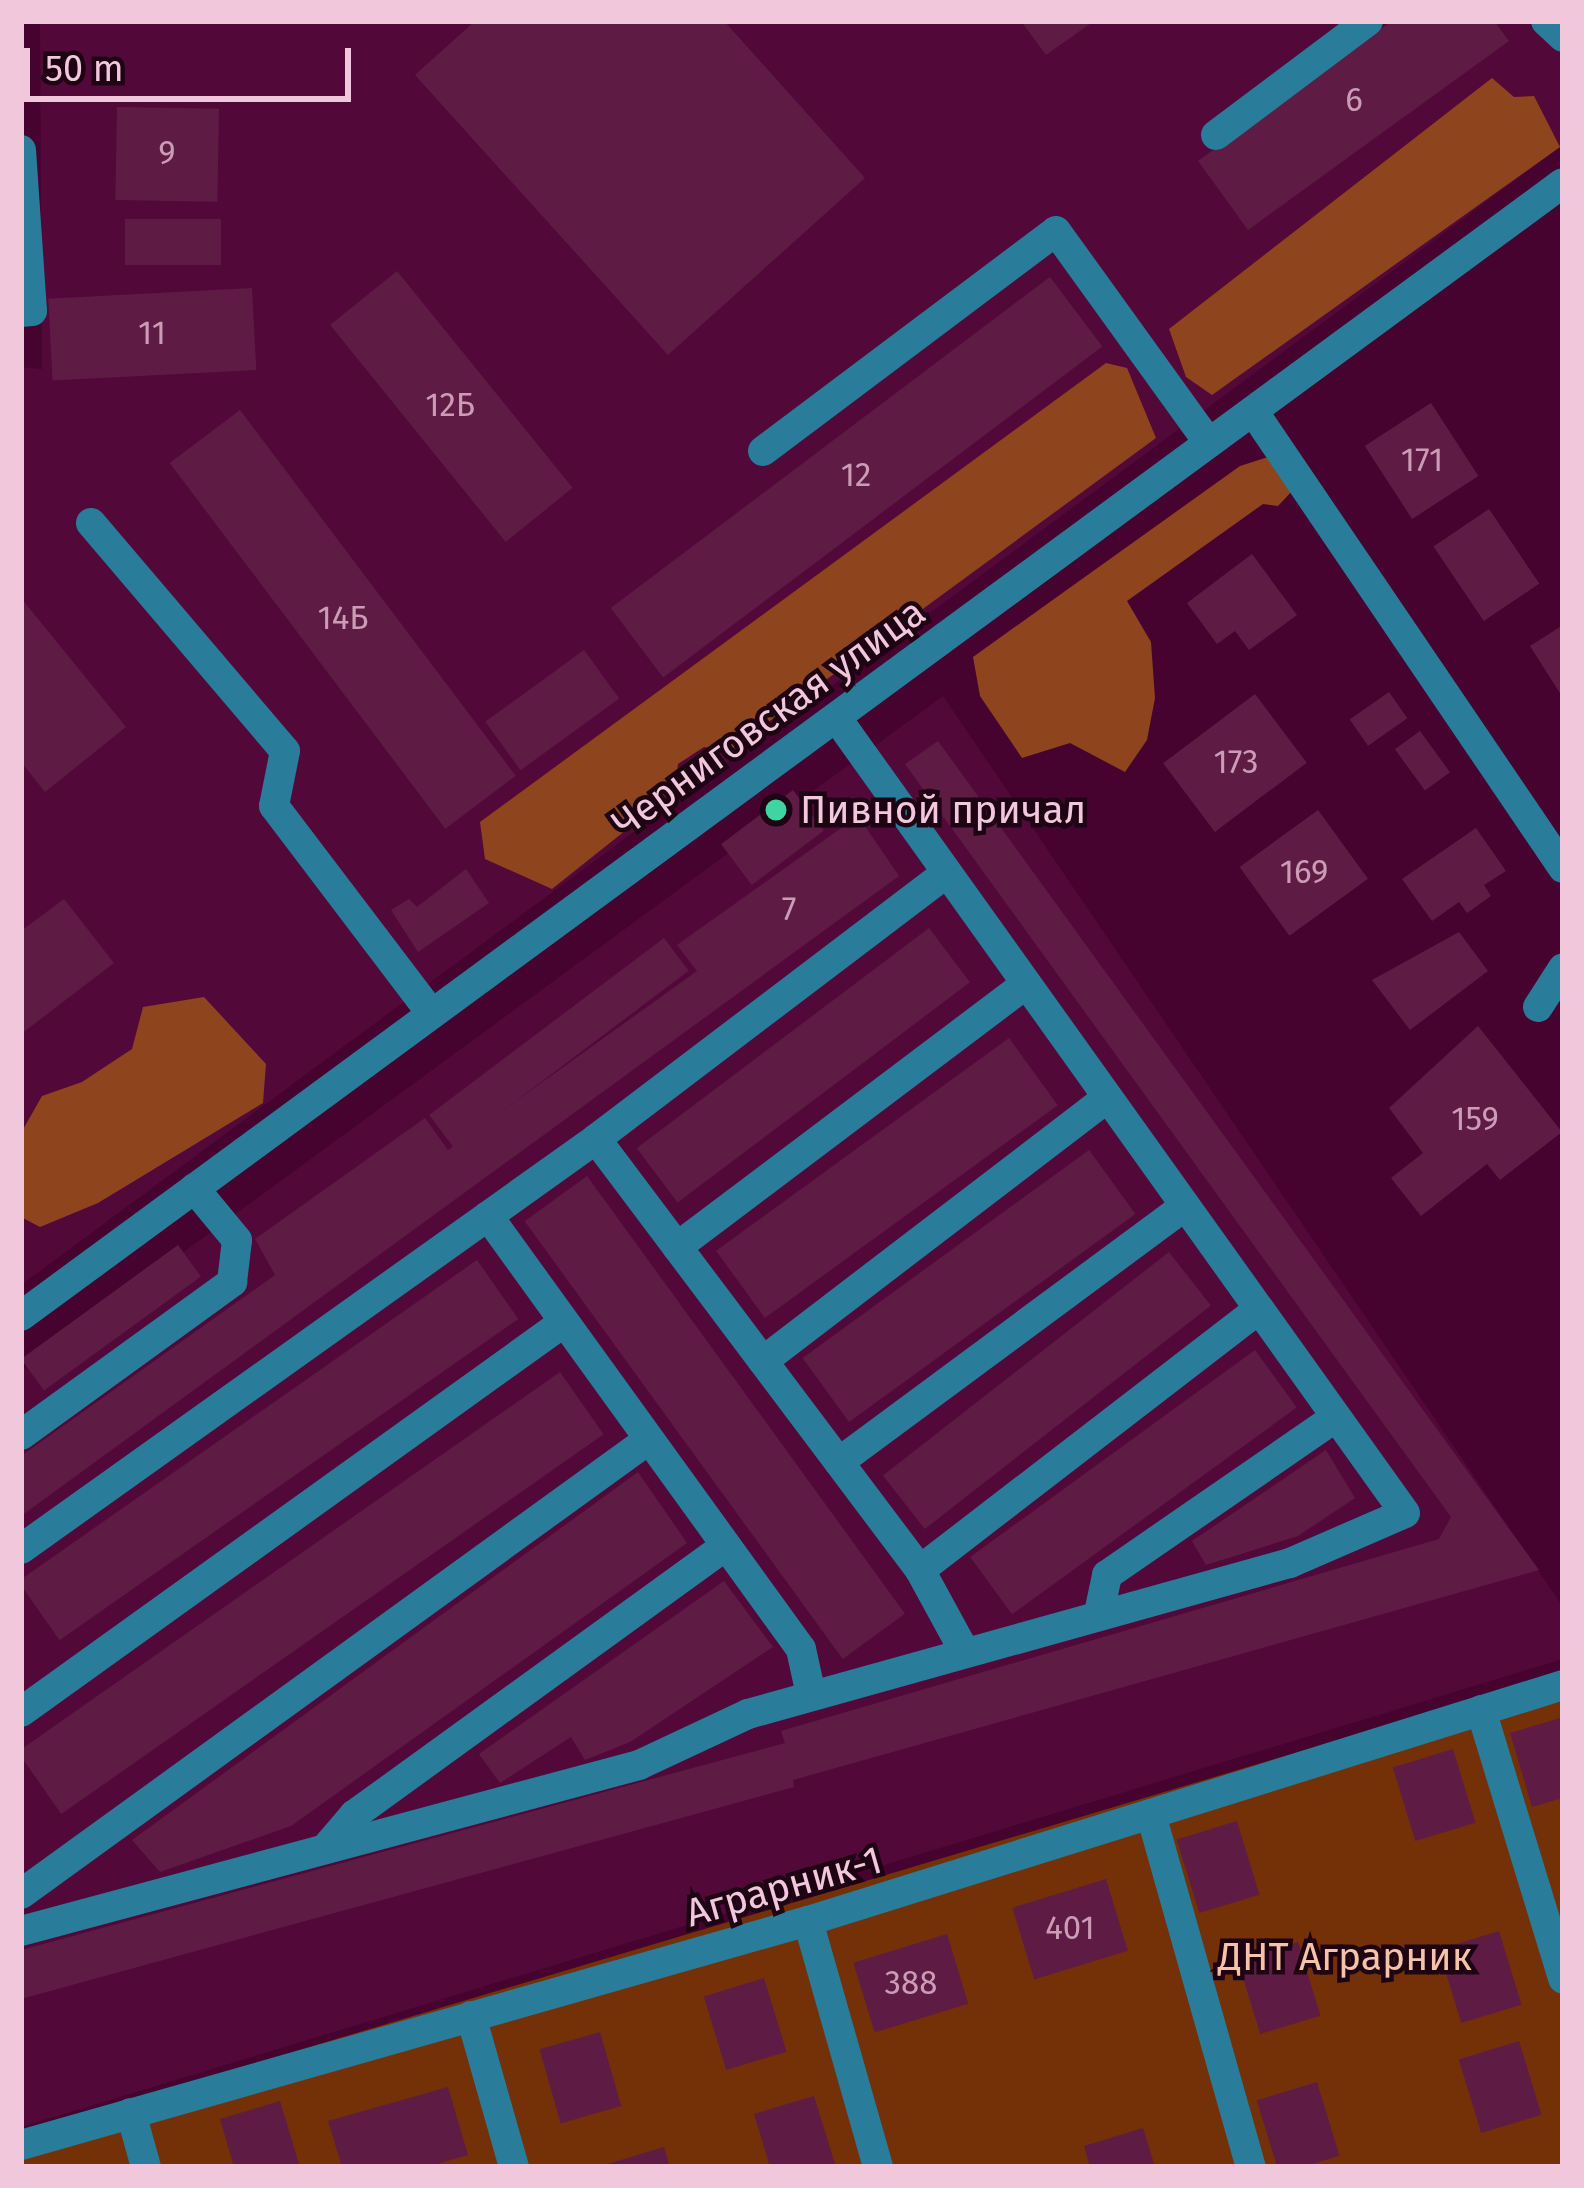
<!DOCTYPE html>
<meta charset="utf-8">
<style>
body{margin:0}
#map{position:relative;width:1584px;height:2188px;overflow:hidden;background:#460330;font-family:"Fira Sans",sans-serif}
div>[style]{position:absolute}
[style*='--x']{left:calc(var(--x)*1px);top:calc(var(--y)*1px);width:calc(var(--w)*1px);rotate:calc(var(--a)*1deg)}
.built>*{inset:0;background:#53083a}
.green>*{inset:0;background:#743107}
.forest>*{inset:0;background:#8e441d}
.building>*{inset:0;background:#5e1c45;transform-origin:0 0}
.minor>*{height:30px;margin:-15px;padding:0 15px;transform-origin:15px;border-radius:15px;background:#297c9a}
.dots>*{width:33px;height:33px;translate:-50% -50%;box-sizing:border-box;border:6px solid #1e0413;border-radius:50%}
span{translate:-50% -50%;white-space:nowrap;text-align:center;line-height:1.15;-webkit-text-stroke:9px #1e0413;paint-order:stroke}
.number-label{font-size:33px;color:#cc9cb6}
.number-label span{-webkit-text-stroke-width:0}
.street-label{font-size:39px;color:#f1c7dc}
.poi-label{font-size:39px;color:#f1c7dc}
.left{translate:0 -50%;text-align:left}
.park-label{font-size:39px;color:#f6c2aa}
.frame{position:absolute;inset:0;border:24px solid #f1c7dc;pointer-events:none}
.scale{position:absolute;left:24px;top:48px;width:327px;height:54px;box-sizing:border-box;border:6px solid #f1c7dc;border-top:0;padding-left:15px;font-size:36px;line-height:42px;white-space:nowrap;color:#f1c7dc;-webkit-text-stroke:9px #1e0413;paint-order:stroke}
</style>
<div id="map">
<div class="built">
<div style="clip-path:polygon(40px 21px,1556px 21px,1563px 31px,1563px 145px,21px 1285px,21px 367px,42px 369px)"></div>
<div style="clip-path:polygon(943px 696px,1563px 1607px,1563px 1659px,21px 2127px,21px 1371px)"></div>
</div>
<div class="green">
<div style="clip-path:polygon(1563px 1673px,1563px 2167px,21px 2167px,21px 2133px)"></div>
</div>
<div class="forest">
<div style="clip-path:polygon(1492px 78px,1514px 97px,1534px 96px,1560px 147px,1212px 395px,1186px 377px,1169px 329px)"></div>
<div style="clip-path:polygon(1106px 363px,1127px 368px,1156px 438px,729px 751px,704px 747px,678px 764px,675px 791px,552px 889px,485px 859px,480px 822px)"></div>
<div style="clip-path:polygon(1274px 455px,1295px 488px,1278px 506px,1263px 504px,1127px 601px,1151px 642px,1155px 698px,1147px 740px,1125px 772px,1070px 743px,1022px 758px,980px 696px,973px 657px,1240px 466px)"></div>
<div style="clip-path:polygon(204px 997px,266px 1064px,263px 1103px,98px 1203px,40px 1227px,21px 1217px,21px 1133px,42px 1096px,82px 1082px,132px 1049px,143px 1007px)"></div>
</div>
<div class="building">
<div style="clip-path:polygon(475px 21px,724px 21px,865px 178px,668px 355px,415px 75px)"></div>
<div style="clip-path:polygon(1021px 21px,1094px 21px,1046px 55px)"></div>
<div style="clip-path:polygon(1392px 21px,1494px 21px,1509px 41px,1248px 230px,1198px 161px)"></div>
<div style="left:117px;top:107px;width:102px;height:93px;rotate:1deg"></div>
<div style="left:125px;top:219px;width:96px;height:46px"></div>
<div style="left:397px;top:271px;width:279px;height:86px;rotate:51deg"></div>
<div style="left:1050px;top:277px;width:87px;height:550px;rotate:53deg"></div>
<div style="left:252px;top:288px;width:82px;height:204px;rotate:87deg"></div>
<div style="left:1431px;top:403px;width:87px;height:79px;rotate:57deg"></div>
<div style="left:240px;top:410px;width:458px;height:88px;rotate:53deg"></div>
<div style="left:1489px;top:509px;width:90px;height:67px;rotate:56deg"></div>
<div style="clip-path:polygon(1252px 554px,1297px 615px,1249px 650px,1235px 631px,1217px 644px,1187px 603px)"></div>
<div style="clip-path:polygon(21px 598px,126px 727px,45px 792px,21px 762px)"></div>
<div style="clip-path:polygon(1563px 625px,1563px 698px,1530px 646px)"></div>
<div style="left:584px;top:650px;width:60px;height:122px;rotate:54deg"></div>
<div style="left:1389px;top:692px;width:32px;height:48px;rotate:55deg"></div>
<div style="left:1255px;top:694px;width:86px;height:115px;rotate:53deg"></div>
<div style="left:1420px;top:731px;width:51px;height:31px;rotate:54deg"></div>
<div style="clip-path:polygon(938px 741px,1539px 1570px,793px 1780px,794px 1787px,21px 1999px,21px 1950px,785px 1743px,781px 1731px,1439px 1539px,1451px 1517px,905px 764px)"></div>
<div style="left:793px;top:790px;width:51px;height:90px;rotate:53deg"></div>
<div style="left:1318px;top:810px;width:85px;height:97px;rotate:54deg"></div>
<div style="clip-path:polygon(858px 816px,899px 876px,21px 1516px,21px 1456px,275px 1275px,255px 1239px,425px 1118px,448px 1150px,697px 971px,677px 945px)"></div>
<div style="clip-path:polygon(1476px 828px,1506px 871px,1484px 885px,1491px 896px,1467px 913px,1459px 902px,1432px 921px,1402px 879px)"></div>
<div style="clip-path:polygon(466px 869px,489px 903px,418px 952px,391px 910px,409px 899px,417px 907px)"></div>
<div style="clip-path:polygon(64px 899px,114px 963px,21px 1034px,21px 931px)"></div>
<div style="left:929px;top:928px;width:68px;height:366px;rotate:53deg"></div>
<div style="clip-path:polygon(1459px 932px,1488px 971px,1410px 1030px,1372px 980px)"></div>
<div style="left:664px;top:938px;width:41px;height:294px;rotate:53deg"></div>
<div style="clip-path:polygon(1478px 1026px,1562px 1132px,1500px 1180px,1487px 1164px,1421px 1216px,1391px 1178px,1423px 1153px,1389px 1108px)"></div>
<div style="left:1009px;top:1038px;width:83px;height:362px;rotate:54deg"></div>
<div style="left:1089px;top:1150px;width:79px;height:354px;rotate:54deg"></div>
<div style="left:587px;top:1176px;width:541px;height:77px;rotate:54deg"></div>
<div style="left:178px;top:1245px;width:39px;height:194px;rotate:54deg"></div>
<div style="left:1169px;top:1252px;width:68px;height:363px;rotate:52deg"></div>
<div style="left:477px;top:1260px;width:72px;height:560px;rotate:55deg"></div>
<div style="left:1255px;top:1350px;width:71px;height:352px;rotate:54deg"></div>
<div style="left:560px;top:1372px;width:76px;height:662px;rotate:55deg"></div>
<div style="clip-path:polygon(1326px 1450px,1355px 1498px,1298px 1536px,1206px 1565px,1192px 1541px)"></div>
<div style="clip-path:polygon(638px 1472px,687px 1543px,291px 1826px,160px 1872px,132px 1840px)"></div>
<div style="clip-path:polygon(724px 1581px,773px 1647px,630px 1742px,585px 1760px,571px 1737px,500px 1783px,479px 1754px)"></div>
<div style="clip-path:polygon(1563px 1717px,1563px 1798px,1532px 1807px,1510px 1733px)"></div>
<div style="left:1453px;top:1749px;width:77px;height:63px;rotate:73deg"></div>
<div style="left:1237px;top:1821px;width:77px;height:63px;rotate:73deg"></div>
<div style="left:1106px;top:1879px;width:75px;height:98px;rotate:73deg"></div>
<div style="left:1499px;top:1931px;width:77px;height:63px;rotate:73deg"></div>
<div style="left:947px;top:1934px;width:73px;height:98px;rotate:73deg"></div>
<div style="left:1298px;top:1942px;width:77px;height:63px;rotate:73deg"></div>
<div style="left:764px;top:1978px;width:77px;height:63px;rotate:73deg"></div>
<div style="left:600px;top:2032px;width:77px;height:63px;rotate:74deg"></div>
<div style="left:1519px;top:2041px;width:77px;height:63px;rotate:73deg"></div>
<div style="left:1317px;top:2082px;width:77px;height:63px;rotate:73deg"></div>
<div style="clip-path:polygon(448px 2087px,468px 2155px,427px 2167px,342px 2167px,328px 2121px)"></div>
<div style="clip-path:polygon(814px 2096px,836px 2167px,770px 2167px,754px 2114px)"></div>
<div style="clip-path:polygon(280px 2101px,300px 2167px,234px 2167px,220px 2119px)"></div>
<div style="clip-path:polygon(1143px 2128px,1155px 2167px,1090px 2167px,1084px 2146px)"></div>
<div style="clip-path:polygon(664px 2147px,670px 2167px,601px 2167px,601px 2166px)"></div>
</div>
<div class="minor">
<div style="--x:1546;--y:21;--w:23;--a:43"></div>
<div style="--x:1216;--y:135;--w:190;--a:-36.9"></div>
<div style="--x:21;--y:150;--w:161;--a:86.1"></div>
<div style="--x:32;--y:311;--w:11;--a:175"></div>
<div style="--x:1253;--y:411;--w:552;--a:55.85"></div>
<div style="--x:763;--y:451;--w:366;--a:-36.9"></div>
<div style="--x:1056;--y:231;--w:261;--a:54.2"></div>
<div style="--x:91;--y:523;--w:299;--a:49.6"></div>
<div style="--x:285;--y:751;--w:56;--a:101.3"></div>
<div style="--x:274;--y:806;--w:261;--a:52.8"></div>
<div style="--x:1538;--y:1007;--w:46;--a:-57.3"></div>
<div style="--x:596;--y:1139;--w:539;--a:53.07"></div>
<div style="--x:920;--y:1570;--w:90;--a:61.4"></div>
<div style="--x:488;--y:1216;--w:534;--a:54.14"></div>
<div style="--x:801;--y:1649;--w:47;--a:77.7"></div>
<div style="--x:677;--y:1247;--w:437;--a:-37"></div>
<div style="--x:21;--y:1316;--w:1913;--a:-36.31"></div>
<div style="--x:763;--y:1361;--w:433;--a:-37.4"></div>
<div style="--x:21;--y:1435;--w:261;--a:-35.9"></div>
<div style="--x:232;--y:1282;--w:42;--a:-83.2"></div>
<div style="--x:237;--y:1240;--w:67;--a:-129.6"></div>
<div style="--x:839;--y:1462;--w:430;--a:-36.5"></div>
<div style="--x:21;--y:1549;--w:706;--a:-35.49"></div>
<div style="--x:596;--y:1139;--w:440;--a:-37.2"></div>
<div style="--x:920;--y:1570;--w:428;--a:-37.6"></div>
<div style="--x:1099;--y:1613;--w:39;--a:-78"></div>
<div style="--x:1107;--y:1575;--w:278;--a:-34.6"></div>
<div style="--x:1481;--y:1710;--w:281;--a:73"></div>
<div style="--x:21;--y:1712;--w:664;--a:-35.68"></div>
<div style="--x:1152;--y:1818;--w:363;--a:74.2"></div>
<div style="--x:325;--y:1849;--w:45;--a:-49.5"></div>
<div style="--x:354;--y:1815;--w:458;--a:-35.9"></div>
<div style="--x:21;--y:1894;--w:774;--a:-35.91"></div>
<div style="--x:808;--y:1921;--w:256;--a:74.1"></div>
<div style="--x:21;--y:1931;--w:640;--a:-15.04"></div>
<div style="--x:639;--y:1765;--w:120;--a:-25.1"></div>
<div style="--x:748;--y:1714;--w:563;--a:-15.57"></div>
<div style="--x:1290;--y:1563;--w:125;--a:-23.5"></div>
<div style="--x:1405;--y:1513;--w:978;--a:-125.56"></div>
<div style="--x:471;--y:2016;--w:157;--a:74.1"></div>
<div style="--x:131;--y:2113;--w:56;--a:74.5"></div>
<div style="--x:21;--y:2145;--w:818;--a:-15.89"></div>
<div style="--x:808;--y:1921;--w:791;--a:-17.36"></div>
</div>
<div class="dots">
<div style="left:776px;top:810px;background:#3fd4a2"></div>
</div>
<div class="number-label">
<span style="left:1354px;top:101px">6</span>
<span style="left:167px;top:154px">9</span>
<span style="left:152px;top:334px">11</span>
<span style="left:450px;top:406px">12Б</span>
<span style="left:1422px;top:461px">171</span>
<span style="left:856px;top:476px">12</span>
<span style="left:343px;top:619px">14Б</span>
<span style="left:1236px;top:763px">173</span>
<span style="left:1304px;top:873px">169</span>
<span style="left:789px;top:910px">7</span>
<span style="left:1475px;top:1120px">159</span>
<span style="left:1070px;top:1929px">401</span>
<span style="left:911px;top:1984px">388</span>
</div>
<div class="street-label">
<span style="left:769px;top:718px;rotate:-36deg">Черниговская улица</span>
<span style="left:784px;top:1887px;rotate:-16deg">Аграрник-1</span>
</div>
<div class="poi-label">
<span class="left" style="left:800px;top:810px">Пивной причал</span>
</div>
<div class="park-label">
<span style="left:1345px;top:1957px">ДНТ Аграрник</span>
</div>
<div class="frame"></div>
<div class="scale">50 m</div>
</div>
